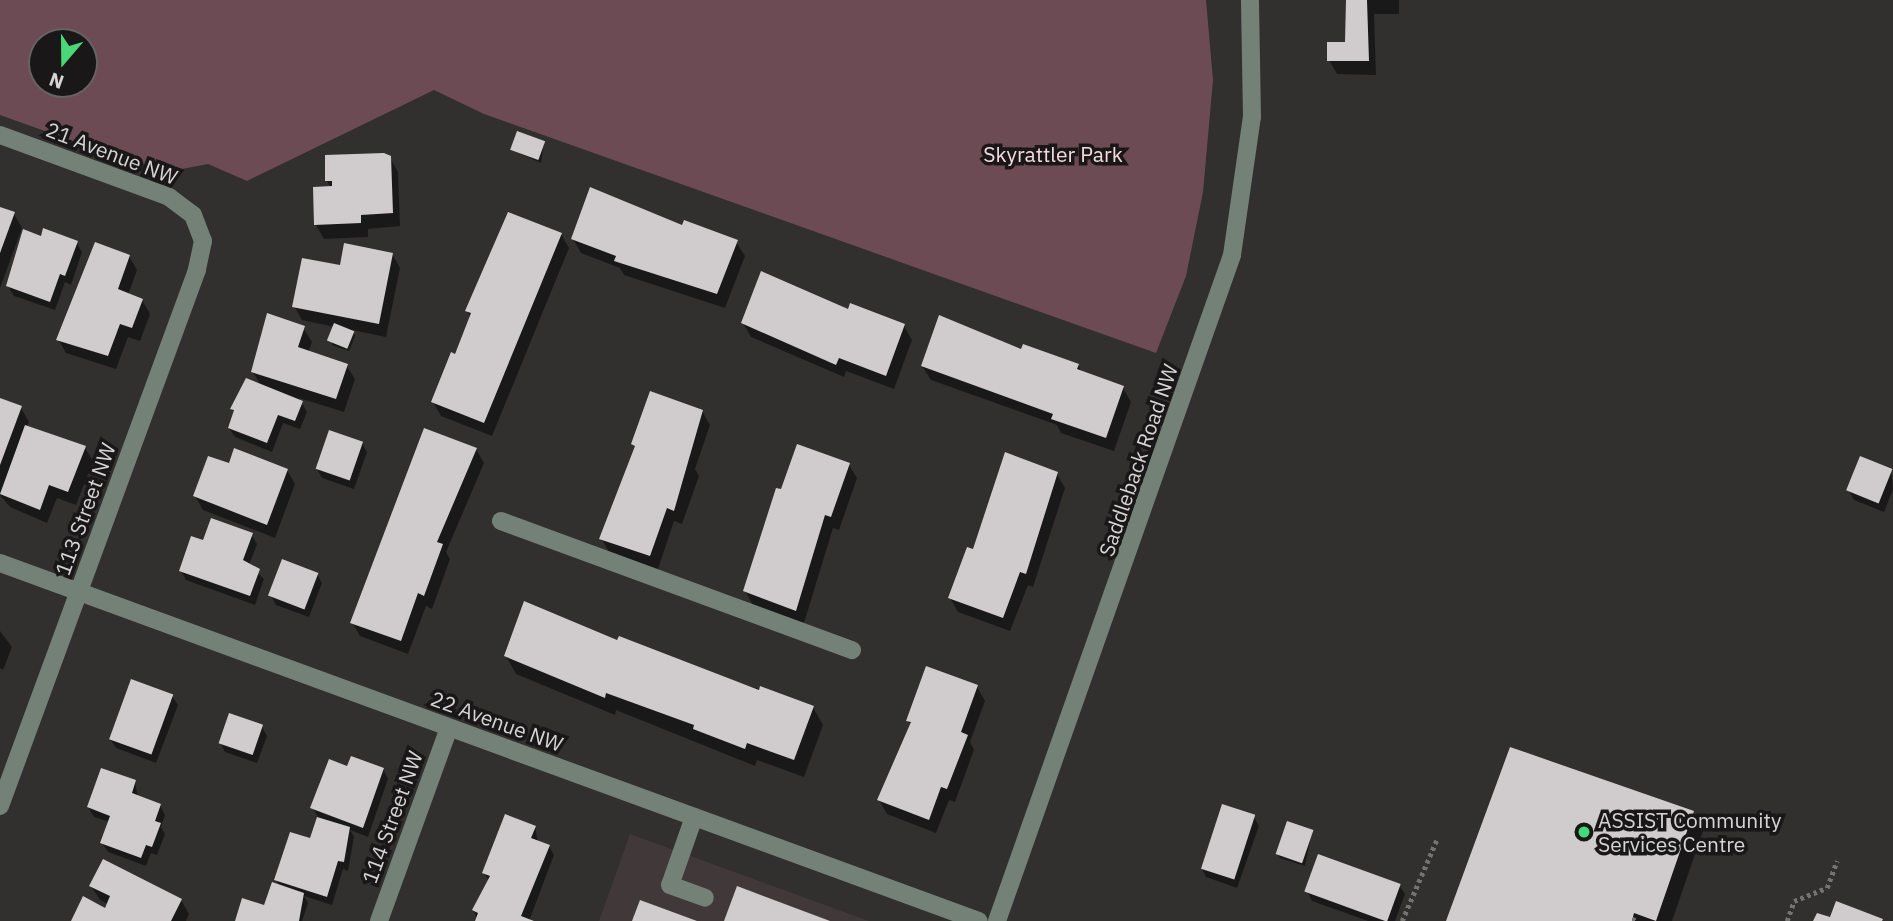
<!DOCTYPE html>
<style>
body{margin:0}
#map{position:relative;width:1893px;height:921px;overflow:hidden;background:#322f2f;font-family:"IBM Plex Sans",sans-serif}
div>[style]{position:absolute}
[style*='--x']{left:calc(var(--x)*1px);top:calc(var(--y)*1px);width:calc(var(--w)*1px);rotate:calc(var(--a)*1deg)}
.built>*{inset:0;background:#41383a}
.green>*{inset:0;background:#6d4b54}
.shadow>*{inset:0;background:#0007}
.building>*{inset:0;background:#d0cccd;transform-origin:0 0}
.path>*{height:4.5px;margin-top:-2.25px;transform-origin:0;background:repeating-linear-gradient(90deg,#757272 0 3.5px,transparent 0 7px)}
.minor>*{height:18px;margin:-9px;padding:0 9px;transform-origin:9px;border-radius:9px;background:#738176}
.dots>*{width:19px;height:19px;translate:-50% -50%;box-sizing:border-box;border:4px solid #191718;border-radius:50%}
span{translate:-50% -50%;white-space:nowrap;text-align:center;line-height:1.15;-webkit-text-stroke:7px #191718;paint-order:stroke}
.street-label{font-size:21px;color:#d6d4d5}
.park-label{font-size:21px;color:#f6dae1}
.poi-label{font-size:21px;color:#d6d4d5}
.left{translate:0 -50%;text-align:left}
.north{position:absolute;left:28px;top:28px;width:70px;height:70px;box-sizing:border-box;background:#191718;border:2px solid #656364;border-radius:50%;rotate:200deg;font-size:19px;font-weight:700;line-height:28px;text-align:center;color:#d6d4d5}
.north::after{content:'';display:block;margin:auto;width:24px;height:32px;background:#4ad778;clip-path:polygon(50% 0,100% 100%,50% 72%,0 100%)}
</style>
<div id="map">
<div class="built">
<div style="clip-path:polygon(630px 834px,869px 921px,599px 921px)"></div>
</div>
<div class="green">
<div style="clip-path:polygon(evenodd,0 0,1206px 0,1213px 80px,1203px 192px,1186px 276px,1156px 353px,484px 114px,434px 90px,247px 181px,208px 164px,171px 171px,109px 154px,0 115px,0 0,42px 42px,84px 42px,84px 84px,42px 84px,42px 42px)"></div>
</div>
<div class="shadow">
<div style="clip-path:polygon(1348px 0,1399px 0,1399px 14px,1374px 14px,1376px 75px,1337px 74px,1329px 60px,1347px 44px)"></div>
<div style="clip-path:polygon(544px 143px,541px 163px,512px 150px)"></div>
<div style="clip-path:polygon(390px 158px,398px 172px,400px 226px,368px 229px,368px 237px,324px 239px,316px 225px,331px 188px,327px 181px)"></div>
<div style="clip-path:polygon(0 209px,14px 214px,22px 228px,0 288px)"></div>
<div style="clip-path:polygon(682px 227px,736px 242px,745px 256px,725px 308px,624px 275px,620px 268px,581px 253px,573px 239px)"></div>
<div style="clip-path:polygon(561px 234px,569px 248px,492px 436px,441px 416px,433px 402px,471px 318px,467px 311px)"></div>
<div style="clip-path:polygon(42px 238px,76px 242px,82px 252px,71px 285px,65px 282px,55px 310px,14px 296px,8px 286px)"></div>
<div style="clip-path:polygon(392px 254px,400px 268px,386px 337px,352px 330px,355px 336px,349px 351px,332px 345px,334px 327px,302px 320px,294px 306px,341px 267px)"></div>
<div style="clip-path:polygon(129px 256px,137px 270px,128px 295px,142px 300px,150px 314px,140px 341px,128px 337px,116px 369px,66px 353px,58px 339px)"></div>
<div style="clip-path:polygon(849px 312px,904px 326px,912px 340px,894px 389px,846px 371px,844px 377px,751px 337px,743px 323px)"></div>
<div style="clip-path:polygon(303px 328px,312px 342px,308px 353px,346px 365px,355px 379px,344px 412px,299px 398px,307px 412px,300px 429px,283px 423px,272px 452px,235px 437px,229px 428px,237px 396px,261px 386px,253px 372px)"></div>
<div style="clip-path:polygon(1022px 351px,1078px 365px,1082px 373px,1123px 388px,1131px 402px,1114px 451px,1061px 433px,1057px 425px,931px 380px,922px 366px)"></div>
<div style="clip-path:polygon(0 399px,21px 408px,29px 422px,27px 427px,85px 448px,93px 461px,76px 505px,57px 498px,47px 523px,10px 507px,0 495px)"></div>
<div style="clip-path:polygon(702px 411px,710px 425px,695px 469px,699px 476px,682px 524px,674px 521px,658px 569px,609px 552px,601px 538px,636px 449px,633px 444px)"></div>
<div style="clip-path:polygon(362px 443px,367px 452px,354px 489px,322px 478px,317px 469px)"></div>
<div style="clip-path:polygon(476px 449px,484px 463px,446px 552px,450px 559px,432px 609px,426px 606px,408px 654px,360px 636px,352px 622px)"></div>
<div style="clip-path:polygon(230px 465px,287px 470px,295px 484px,275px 538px,203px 510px,195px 496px)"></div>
<div style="clip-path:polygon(849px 465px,857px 478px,839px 530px,833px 528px,804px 623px,753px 605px,745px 591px,782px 492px)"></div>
<div style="clip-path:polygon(1891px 470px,1893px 489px,1884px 512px,1854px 500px,1849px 491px)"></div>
<div style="clip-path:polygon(1057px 474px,1065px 488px,1033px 587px,1028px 585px,1010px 631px,958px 612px,950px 598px,974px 551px)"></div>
<div style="clip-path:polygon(251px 534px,257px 544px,249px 565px,264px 579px,255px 605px,186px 580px,181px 571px,204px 542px)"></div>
<div style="clip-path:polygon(317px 574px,322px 583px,309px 617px,276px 605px,271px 596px)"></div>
<div style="clip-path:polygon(0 631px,12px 647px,3px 670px,0 668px)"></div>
<div style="clip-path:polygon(618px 642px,813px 707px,823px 725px,804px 777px,757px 760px,755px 766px,616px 710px,615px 715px,516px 674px,506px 656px)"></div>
<div style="clip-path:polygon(977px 687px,985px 701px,970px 742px,974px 750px,955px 802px,949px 800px,936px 833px,887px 814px,879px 800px,911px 726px,908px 720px)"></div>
<div style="clip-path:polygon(172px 696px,178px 705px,156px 763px,116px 748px,110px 739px)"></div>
<div style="clip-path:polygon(262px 727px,267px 736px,257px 763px,225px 752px,220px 742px)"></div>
<div style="clip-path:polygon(348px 768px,383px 769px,388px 779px,368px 837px,350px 830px,354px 837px,348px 871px,343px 869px,332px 905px,304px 896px,308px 903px,302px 921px,236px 921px,265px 907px,280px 886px,276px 880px,311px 840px,318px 817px,312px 807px)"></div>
<div style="clip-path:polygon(135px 782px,138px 797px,160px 805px,165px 815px,161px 827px,165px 834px,157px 855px,151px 853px,146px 866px,108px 852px,102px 843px,110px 822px,94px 817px,88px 807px)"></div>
<div style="clip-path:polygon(1693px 813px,1703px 831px,1672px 921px,1449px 921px)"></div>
<div style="clip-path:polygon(1254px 817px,1259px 826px,1237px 888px,1206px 877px,1201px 867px)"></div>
<div style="clip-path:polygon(535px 827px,538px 842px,549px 846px,554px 855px,529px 921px,477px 921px,474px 910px,489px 881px,484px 873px)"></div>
<div style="clip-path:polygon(1312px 832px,1305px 866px,1280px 858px,1278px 854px)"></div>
<div style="clip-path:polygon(1399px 885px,1405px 894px,1395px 921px,1368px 921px,1312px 901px,1307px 891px)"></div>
<div style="clip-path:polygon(91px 886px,181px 900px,189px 914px,186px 921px,73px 921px,105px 910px,108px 904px,100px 900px)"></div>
</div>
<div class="building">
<div style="clip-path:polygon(1346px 0,1367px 0,1369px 61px,1327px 61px,1327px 42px,1345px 42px)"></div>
<div style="left:517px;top:131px;width:30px;height:20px;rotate:20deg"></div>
<div style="clip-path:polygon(384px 153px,391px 156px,393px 213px,361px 215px,361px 223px,314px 225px,313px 187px,332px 186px,332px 181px,325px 181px,325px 155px)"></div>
<div style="clip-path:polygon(590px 187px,682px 225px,684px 220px,738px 240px,717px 294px,614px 261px,616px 256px,571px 239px)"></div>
<div style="clip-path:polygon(0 207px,15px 212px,0 253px)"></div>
<div style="clip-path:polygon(508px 212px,562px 233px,484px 423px,431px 402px,451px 352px,455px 354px,471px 313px,465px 311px)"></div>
<div style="clip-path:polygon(43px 228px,78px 241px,65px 276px,60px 274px,50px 302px,6px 286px,23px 229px,41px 236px)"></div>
<div style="clip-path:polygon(95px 242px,130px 255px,118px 289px,143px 299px,132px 328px,120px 324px,108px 356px,56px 340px)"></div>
<div style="clip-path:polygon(344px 243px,393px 253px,379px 324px,292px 307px,302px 258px,340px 265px)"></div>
<div style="clip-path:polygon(761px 271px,848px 309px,850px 303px,905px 324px,886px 376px,839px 358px,836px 365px,741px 323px)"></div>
<div style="clip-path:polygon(267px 313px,305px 326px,298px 347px,348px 364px,336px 399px,251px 372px)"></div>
<div style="clip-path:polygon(939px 315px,1021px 349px,1023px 344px,1079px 364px,1077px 369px,1124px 386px,1106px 438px,1051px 419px,1053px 414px,921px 366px)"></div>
<div style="left:334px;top:323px;width:22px;height:19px;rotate:22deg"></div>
<div style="clip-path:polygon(246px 378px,303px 401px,295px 421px,278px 415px,267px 443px,228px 428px,234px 410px,230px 409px)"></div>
<div style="clip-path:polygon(650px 391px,703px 410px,674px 511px,667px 508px,650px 556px,599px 539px,635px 446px,631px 444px)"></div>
<div style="clip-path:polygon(0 398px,22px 406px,0 465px)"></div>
<div style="clip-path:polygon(25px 425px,86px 446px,68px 492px,49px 485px,40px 510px,0 494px)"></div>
<div style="clip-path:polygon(424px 428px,477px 448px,437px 542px,443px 544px,424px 596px,418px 593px,401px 641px,350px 623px)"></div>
<div style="left:329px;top:430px;width:36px;height:41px;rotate:19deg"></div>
<div style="clip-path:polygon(797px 444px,850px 463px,831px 517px,825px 515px,796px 611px,743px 591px,776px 488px,781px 489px)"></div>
<div style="clip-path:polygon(234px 448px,288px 469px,267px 525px,193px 496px,208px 456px,229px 463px)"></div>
<div style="clip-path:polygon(1005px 452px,1058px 472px,1026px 574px,1020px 572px,1003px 618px,948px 598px,967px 547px,973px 549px)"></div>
<div style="left:1860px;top:456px;width:35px;height:37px;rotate:22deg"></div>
<div style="clip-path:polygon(211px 518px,253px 533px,243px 560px,260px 569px,250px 596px,179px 571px,191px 536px,203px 540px)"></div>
<div style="left:282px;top:559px;width:39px;height:39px;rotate:21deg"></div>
<div style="clip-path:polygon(524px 601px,617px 640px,619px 636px,759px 690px,760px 686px,814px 706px,794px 760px,747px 743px,745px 749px,693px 729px,694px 725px,606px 693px,605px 698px,504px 656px)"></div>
<div style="clip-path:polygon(926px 666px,978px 685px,961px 732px,968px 735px,947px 789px,941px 787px,929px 820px,877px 800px,911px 722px,906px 721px)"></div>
<div style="left:131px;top:679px;width:45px;height:64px;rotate:20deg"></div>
<div style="left:229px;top:713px;width:36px;height:32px;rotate:19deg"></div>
<div style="clip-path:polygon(1510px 747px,1694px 811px,1656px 921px,1634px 913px,1632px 921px,1446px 921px)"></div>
<div style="clip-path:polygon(351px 756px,384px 768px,363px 828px,310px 808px,329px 759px,347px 766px)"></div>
<div style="clip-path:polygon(101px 768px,136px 780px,132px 793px,161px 804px,155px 821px,161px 823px,152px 847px,146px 845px,141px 858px,100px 843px,110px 816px,87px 807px)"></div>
<div style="left:1222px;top:804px;width:35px;height:68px;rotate:18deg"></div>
<div style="clip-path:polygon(505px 814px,536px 826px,531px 838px,550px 845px,521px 916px,534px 921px,475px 921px,478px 913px,472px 910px,490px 876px,482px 873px)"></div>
<div style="clip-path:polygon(317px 817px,350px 827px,344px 862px,338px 861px,327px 897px,274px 880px,290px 832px,310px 838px)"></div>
<div style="left:1287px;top:821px;width:28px;height:35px;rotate:19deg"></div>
<div style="left:1318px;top:854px;width:88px;height:40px;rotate:20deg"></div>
<div style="clip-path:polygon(103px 859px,182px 899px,171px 921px,71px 921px,83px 896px,105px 908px,110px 896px,89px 886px)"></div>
<div style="clip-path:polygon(272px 882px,304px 893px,299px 921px,235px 921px,242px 898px,264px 905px)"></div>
<div style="clip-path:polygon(737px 886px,830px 921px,724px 921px)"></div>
<div style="clip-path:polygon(640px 900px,697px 921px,632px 921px)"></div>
<div style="clip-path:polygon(1836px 901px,1883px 919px,1882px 921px,1813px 921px,1817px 913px,1830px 917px)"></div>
</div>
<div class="path">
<div style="--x:1632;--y:919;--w:6;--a:18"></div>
<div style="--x:1402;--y:921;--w:89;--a:-66.9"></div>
<div style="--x:1787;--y:921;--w:21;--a:-71"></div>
<div style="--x:1794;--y:901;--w:35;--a:-22"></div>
<div style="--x:1827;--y:888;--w:29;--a:-70"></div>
</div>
<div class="minor">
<div style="--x:0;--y:135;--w:180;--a:20.1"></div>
<div style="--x:169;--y:197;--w:30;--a:37"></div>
<div style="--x:193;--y:215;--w:28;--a:69"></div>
<div style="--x:203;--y:241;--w:30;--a:102"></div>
<div style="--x:197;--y:270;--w:571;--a:110.18"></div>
<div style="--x:501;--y:521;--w:374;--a:20.2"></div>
<div style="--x:0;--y:563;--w:1042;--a:20.09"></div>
<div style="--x:694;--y:817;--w:72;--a:109.4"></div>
<div style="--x:670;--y:885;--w:37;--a:20"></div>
<div style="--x:379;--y:921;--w:205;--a:-70.1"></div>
<div style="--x:997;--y:921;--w:706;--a:-70.56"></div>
<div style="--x:1232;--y:255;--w:139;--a:-81.8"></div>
<div style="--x:1252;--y:117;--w:117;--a:-91"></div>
</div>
<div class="dots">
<div style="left:1584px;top:832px;background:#4ad778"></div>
</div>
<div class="street-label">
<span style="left:112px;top:153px;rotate:21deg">21 Avenue NW</span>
<span style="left:1138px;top:460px;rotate:-71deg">Saddleback Road NW</span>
<span style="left:85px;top:509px;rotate:-70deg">113 Street NW</span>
<span style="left:497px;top:721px;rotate:20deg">22 Avenue NW</span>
<span style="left:392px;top:817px;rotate:-70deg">114 Street NW</span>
</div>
<div class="park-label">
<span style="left:1053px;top:154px">Skyrattler Park</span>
</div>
<div class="poi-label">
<span class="left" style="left:1598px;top:832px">ASSIST Community<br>Services Centre</span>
</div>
<div class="north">N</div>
</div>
